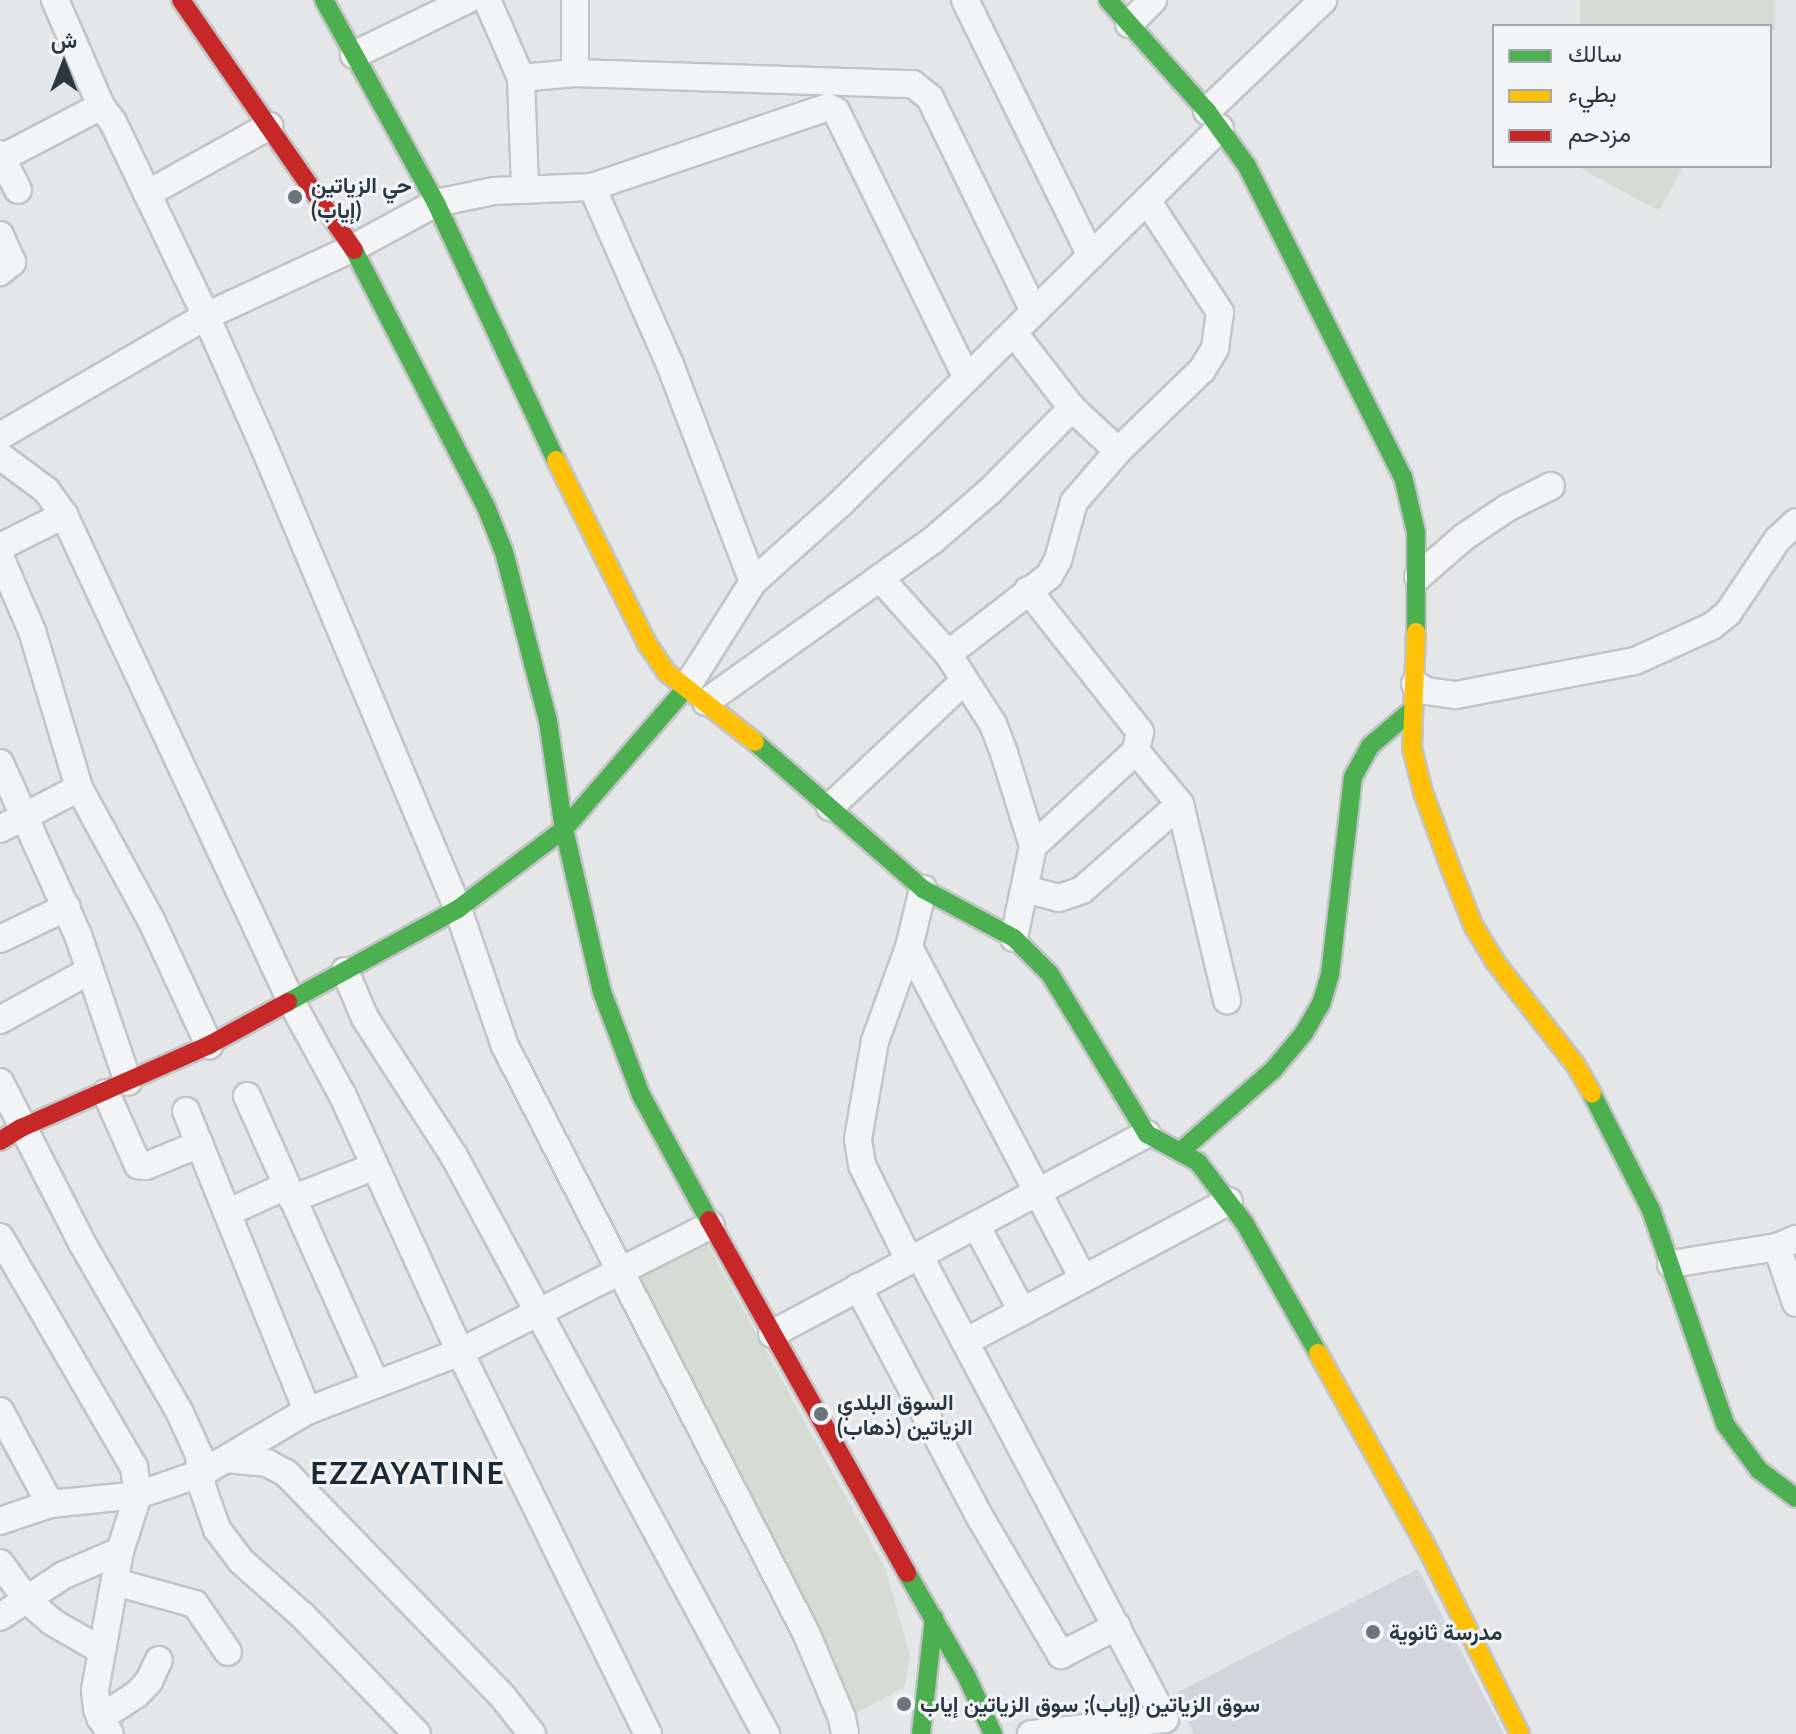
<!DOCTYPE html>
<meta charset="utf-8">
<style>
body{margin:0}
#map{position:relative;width:1796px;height:1734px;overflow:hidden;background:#e4e6e8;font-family:Lato,Vazirmatn,sans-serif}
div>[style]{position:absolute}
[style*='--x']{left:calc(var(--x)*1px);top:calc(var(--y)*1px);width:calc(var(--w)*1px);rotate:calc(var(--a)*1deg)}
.built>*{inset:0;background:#d2d6db}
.green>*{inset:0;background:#d6dcd4;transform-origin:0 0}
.roads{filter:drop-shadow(2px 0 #c2c4c6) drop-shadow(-2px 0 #c2c4c6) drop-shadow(0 2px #c2c4c6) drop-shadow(0 -2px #c2c4c6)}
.street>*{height:26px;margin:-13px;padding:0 13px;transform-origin:13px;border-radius:13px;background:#f2f4f5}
.fast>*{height:18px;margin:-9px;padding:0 9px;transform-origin:9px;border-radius:9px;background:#4caf50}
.slow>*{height:18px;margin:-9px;padding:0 9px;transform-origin:9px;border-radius:9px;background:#ffc107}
.jam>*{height:18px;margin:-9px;padding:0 9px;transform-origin:9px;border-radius:9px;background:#c62828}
.dots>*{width:22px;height:22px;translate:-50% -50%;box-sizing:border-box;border:4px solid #f1f5f7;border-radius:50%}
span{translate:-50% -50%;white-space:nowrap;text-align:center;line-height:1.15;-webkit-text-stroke:6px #f1f5f7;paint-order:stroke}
.poi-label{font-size:22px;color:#2b3841;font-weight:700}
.left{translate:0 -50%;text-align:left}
.district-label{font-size:30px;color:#1d2932;font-weight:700;letter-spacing:2px}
.legend{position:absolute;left:1492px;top:24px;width:280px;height:144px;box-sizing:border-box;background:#f1f5f7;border:2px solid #a2a9ae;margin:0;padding:10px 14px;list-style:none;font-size:24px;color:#2b3841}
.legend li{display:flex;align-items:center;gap:16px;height:40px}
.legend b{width:40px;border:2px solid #a2a9ae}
.north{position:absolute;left:24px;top:24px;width:80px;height:80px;-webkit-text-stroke:6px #f1f5f7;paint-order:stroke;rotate:0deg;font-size:22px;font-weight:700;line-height:32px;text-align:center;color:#2b3841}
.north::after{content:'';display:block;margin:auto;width:28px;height:36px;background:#2b3841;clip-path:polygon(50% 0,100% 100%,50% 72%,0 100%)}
</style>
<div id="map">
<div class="built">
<div style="clip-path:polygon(1418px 1569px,1504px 1734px,1194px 1734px,1172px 1695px)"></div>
</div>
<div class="green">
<div style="left:1580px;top:0;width:195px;height:30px"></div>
<div style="clip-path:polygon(1576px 166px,1684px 166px,1659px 211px)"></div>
<div style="clip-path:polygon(703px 1236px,886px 1570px,910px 1656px,904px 1688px,852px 1715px,625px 1273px)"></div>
</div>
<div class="roads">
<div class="street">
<div style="--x:55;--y:0;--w:116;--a:66.5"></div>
<div style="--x:101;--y:106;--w:20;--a:53"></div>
<div style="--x:113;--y:122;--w:215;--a:64.4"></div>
<div style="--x:206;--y:316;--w:143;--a:66.1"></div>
<div style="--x:264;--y:447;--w:501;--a:67.22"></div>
<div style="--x:458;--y:909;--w:145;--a:71.1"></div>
<div style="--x:505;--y:1046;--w:662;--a:62.85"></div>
<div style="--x:807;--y:1635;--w:90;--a:67.1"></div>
<div style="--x:842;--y:1718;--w:16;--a:79"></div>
<div style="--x:487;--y:0;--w:85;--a:66.4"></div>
<div style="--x:521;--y:78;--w:111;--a:87.9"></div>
<div style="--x:575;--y:0;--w:73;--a:90"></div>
<div style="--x:965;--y:0;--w:285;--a:63.8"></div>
<div style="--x:1129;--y:24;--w:34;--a:-45"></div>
<div style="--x:354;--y:55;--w:126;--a:-26"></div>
<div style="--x:521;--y:78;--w:54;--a:-5.3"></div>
<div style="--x:575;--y:73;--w:338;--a:1.9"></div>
<div style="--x:913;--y:84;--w:22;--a:39"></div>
<div style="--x:930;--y:98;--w:237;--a:64"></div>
<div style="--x:1207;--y:111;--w:161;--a:-43.7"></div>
<div style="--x:0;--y:154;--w:40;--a:63.4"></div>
<div style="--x:2;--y:158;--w:112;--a:-27.7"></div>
<div style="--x:592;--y:187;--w:191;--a:66.3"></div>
<div style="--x:669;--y:362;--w:235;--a:69.1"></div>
<div style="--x:147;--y:194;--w:140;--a:-29.1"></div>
<div style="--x:0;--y:235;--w:30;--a:66"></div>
<div style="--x:12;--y:262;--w:16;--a:140"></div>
<div style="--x:1014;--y:333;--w:95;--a:52.3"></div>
<div style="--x:1072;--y:408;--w:63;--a:43.1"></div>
<div style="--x:0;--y:436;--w:238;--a:-30.2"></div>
<div style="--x:206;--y:316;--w:162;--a:-24.8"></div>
<div style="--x:353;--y:248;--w:94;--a:-28.5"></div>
<div style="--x:436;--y:203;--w:59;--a:-11.7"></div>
<div style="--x:494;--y:191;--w:98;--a:-2.3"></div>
<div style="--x:592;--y:187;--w:249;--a:-18.7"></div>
<div style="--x:828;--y:107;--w:9;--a:27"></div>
<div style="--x:836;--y:111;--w:297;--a:63.9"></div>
<div style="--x:0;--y:456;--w:57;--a:36.5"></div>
<div style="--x:46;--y:490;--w:31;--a:54"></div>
<div style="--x:64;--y:515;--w:536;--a:64.96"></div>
<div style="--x:291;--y:1001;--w:106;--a:61.3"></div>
<div style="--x:342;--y:1094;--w:284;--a:65.4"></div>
<div style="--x:460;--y:1352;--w:426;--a:63.8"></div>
<div style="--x:0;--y:547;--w:72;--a:-26.6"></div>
<div style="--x:0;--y:557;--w:81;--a:66.6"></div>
<div style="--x:32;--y:631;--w:164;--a:73.3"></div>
<div style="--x:79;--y:788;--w:153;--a:61.4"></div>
<div style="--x:152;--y:922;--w:136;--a:65.1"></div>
<div style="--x:1418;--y:577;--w:61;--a:-41"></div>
<div style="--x:1464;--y:537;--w:52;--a:-34"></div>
<div style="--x:1507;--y:508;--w:49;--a:-26.6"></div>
<div style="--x:880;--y:578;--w:102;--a:48.2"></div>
<div style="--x:948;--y:654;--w:83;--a:57.3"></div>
<div style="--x:993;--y:724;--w:31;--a:69"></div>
<div style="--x:1004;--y:753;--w:97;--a:72.7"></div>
<div style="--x:1033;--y:846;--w:94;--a:101.7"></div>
<div style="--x:1028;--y:590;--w:181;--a:51.7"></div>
<div style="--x:1140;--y:732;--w:19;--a:102"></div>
<div style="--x:1136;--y:751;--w:140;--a:137.3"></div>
<div style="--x:948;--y:654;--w:128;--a:-37.7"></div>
<div style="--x:1049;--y:576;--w:18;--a:-61"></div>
<div style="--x:1058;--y:560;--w:60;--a:-74.6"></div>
<div style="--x:1074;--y:502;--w:67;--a:-49.2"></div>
<div style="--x:1118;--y:451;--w:117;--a:-44"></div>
<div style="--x:1202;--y:370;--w:26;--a:-59"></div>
<div style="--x:1215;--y:348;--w:36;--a:-82"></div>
<div style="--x:1220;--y:312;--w:131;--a:-123.2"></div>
<div style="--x:1415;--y:684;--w:13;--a:32"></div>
<div style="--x:1426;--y:691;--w:30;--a:8"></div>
<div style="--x:1456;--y:695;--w:182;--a:-10.8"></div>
<div style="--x:1635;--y:661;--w:85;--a:-24.4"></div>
<div style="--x:1712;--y:626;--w:21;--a:-39"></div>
<div style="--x:1728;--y:613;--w:88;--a:-56.1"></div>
<div style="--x:1777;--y:540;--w:26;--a:-43"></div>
<div style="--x:686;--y:688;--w:125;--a:-57.7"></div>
<div style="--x:753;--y:582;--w:118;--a:-41.9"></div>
<div style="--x:841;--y:503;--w:533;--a:-44.7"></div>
<div style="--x:706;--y:702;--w:277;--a:-35.5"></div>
<div style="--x:932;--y:541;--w:77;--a:-40.8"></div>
<div style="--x:990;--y:491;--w:117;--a:-45.3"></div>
<div style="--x:1136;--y:751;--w:69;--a:50.3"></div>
<div style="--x:1180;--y:804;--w:202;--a:76.5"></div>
<div style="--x:0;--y:763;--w:189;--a:65.6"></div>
<div style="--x:78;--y:935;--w:155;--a:71.2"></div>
<div style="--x:830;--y:807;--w:183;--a:-43.2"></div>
<div style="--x:0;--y:829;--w:89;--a:-27.4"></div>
<div style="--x:1025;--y:889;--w:35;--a:15"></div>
<div style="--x:1059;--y:898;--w:24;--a:-19"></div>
<div style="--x:1082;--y:890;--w:130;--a:-41.3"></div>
<div style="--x:0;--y:939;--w:74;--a:-25.5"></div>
<div style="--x:909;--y:947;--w:374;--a:62.3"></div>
<div style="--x:345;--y:971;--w:51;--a:66.9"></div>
<div style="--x:365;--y:1018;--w:164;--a:57.2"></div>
<div style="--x:454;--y:1156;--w:657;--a:61.64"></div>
<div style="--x:0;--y:1020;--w:102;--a:-28.8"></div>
<div style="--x:0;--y:1082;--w:181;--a:63"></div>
<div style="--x:82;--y:1243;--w:196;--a:60"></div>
<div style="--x:180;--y:1413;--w:46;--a:65.7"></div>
<div style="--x:199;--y:1455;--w:31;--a:84"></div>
<div style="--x:202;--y:1486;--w:46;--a:70.8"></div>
<div style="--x:217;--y:1529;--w:40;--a:53"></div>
<div style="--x:241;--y:1561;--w:83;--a:41.6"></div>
<div style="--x:303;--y:1616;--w:164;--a:46"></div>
<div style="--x:106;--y:1093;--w:79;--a:66"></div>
<div style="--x:138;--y:1165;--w:8;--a:7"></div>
<div style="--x:146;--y:1166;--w:58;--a:-22.2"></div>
<div style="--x:247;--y:1096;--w:316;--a:65.9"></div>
<div style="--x:186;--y:1111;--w:323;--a:68"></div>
<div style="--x:292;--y:1199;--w:87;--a:-21.6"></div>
<div style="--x:229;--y:1212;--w:63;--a:-24.5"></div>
<div style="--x:976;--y:1225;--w:98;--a:61.9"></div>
<div style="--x:0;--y:1237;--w:266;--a:59.8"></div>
<div style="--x:134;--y:1467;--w:28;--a:82"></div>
<div style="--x:138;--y:1495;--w:59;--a:107.8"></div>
<div style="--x:120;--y:1551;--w:141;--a:100.2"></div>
<div style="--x:95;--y:1690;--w:19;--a:84"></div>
<div style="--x:97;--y:1709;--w:28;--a:63"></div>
<div style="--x:1777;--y:1247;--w:59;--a:71.3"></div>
<div style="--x:919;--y:1255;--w:525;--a:62.07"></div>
<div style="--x:1165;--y:1719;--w:135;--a:173.6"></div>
<div style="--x:909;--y:1260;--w:106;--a:-116.3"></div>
<div style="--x:862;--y:1165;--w:26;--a:-99"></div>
<div style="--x:858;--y:1139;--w:99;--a:-80.2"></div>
<div style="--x:875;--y:1041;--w:100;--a:-70.1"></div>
<div style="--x:909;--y:947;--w:60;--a:-76.4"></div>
<div style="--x:1671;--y:1264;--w:107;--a:-9.1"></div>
<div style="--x:1777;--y:1247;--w:21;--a:-23"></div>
<div style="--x:858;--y:1287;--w:263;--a:62.1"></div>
<div style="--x:981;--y:1519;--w:158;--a:59.5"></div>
<div style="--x:1061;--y:1655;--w:63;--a:-27.4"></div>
<div style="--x:772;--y:1334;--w:425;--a:-28.1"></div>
<div style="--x:965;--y:1342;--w:299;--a:-28.1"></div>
<div style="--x:0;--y:1411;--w:106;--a:61.7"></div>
<div style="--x:227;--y:1459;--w:40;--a:5.7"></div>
<div style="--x:267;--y:1463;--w:21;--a:28"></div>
<div style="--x:286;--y:1473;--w:312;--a:45.9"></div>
<div style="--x:503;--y:1697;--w:47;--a:51.9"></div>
<div style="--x:0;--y:1521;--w:53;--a:-18.8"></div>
<div style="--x:50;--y:1504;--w:88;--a:-5.8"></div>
<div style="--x:138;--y:1495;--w:68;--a:-19"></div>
<div style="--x:202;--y:1473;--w:122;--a:-30.6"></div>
<div style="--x:307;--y:1411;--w:164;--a:-21.1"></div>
<div style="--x:460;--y:1352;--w:281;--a:-26.8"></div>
<div style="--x:0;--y:1563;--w:46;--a:53.9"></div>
<div style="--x:27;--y:1600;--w:33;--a:41"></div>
<div style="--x:52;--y:1622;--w:56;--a:29.7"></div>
<div style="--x:115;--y:1582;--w:83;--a:15.4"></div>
<div style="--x:195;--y:1604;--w:58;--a:55.5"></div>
<div style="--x:0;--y:1617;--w:77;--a:-33.3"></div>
<div style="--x:64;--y:1575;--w:61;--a:-23.2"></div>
<div style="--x:100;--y:1718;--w:44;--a:-33"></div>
<div style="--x:137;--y:1694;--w:18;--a:-47"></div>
<div style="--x:149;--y:1681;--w:23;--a:-65"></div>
</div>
<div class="fast">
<div style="--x:324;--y:0;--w:232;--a:61.1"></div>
<div style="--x:436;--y:203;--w:284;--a:65"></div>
<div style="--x:1108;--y:0;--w:149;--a:48.3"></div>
<div style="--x:1207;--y:111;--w:68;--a:54"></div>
<div style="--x:1247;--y:166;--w:348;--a:63.4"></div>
<div style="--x:1403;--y:477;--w:57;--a:76.7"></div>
<div style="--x:1416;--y:532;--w:100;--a:90"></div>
<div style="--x:354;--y:250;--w:289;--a:62.8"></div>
<div style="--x:486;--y:507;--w:48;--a:68.2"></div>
<div style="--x:504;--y:552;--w:175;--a:75.4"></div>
<div style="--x:548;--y:721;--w:109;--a:81.6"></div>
<div style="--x:564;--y:829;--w:167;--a:76.9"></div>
<div style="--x:602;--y:992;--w:110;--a:69.3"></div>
<div style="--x:641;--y:1095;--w:142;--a:61.5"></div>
<div style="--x:755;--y:742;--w:223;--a:41.2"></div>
<div style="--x:923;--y:889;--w:103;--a:28.3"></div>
<div style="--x:1014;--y:938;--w:51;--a:45"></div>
<div style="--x:1050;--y:974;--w:187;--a:58.8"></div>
<div style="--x:1147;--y:1134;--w:58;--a:28.8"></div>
<div style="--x:1198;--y:1162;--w:78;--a:52.8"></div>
<div style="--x:1245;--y:1224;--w:148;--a:60.5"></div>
<div style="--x:288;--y:1002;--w:194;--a:-28.7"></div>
<div style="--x:458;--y:909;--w:133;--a:-37"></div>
<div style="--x:564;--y:829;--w:186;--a:-49.1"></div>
<div style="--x:1592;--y:1094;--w:130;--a:63"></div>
<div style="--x:1651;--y:1210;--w:226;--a:70.9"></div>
<div style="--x:1725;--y:1424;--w:57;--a:53.5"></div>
<div style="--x:1759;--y:1470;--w:46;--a:37.1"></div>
<div style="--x:1181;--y:1151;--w:123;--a:-41.4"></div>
<div style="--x:1273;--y:1070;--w:48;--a:-50"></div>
<div style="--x:1304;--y:1033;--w:34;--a:-60"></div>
<div style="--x:1321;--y:1004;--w:30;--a:-73"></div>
<div style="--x:1330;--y:975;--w:199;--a:-83.4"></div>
<div style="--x:1353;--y:777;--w:35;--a:-61"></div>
<div style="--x:1370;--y:746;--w:55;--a:-40.6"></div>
<div style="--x:907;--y:1573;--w:118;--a:60"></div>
<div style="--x:966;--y:1675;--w:65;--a:65.4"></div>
<div style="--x:921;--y:1734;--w:117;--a:-83.6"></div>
</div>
<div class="slow">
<div style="--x:556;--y:460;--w:207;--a:63.6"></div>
<div style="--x:648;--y:645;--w:32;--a:56"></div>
<div style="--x:666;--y:672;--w:113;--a:38.2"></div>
<div style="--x:1416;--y:632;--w:116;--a:92"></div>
<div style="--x:1412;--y:748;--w:45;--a:76"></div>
<div style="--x:1423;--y:792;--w:77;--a:70.1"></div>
<div style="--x:1449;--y:864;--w:66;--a:68.5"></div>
<div style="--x:1473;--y:925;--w:44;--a:58.8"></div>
<div style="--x:1496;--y:963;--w:128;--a:52"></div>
<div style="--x:1575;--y:1064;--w:34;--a:60"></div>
<div style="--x:1318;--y:1353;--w:221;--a:60.8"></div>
<div style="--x:1426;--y:1546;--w:210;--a:63.4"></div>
</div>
<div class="jam">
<div style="--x:181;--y:0;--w:304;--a:55.3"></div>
<div style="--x:0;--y:1141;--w:25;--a:-32"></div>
<div style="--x:21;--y:1128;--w:206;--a:-23.8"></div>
<div style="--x:209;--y:1045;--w:90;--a:-28.6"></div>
<div style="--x:709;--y:1220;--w:405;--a:60.7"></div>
</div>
</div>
<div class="dots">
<div style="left:295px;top:197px;background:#6c757b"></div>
<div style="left:821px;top:1414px;background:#6c757b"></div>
<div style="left:1373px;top:1632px;background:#6c757b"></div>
<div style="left:904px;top:1704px;background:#6c757b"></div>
</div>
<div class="poi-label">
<span class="left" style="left:311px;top:197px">حي الزياتين<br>(إياب)</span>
<span class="left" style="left:837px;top:1414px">السوق البلدي<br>الزياتين (ذهاب)</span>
<span class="left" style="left:1389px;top:1632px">مدرسة ثانوية</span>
<span class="left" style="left:920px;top:1704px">سوق الزياتين (إياب); سوق الزياتين إياب</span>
</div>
<div class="district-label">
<span style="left:408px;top:1472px">EZZAYATINE</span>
</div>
<ul class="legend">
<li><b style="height:10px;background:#4caf50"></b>سالك</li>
<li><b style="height:10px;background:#ffc107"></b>بطيء</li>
<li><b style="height:10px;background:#c62828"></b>مزدحم</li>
</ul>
<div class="north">ش</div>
</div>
